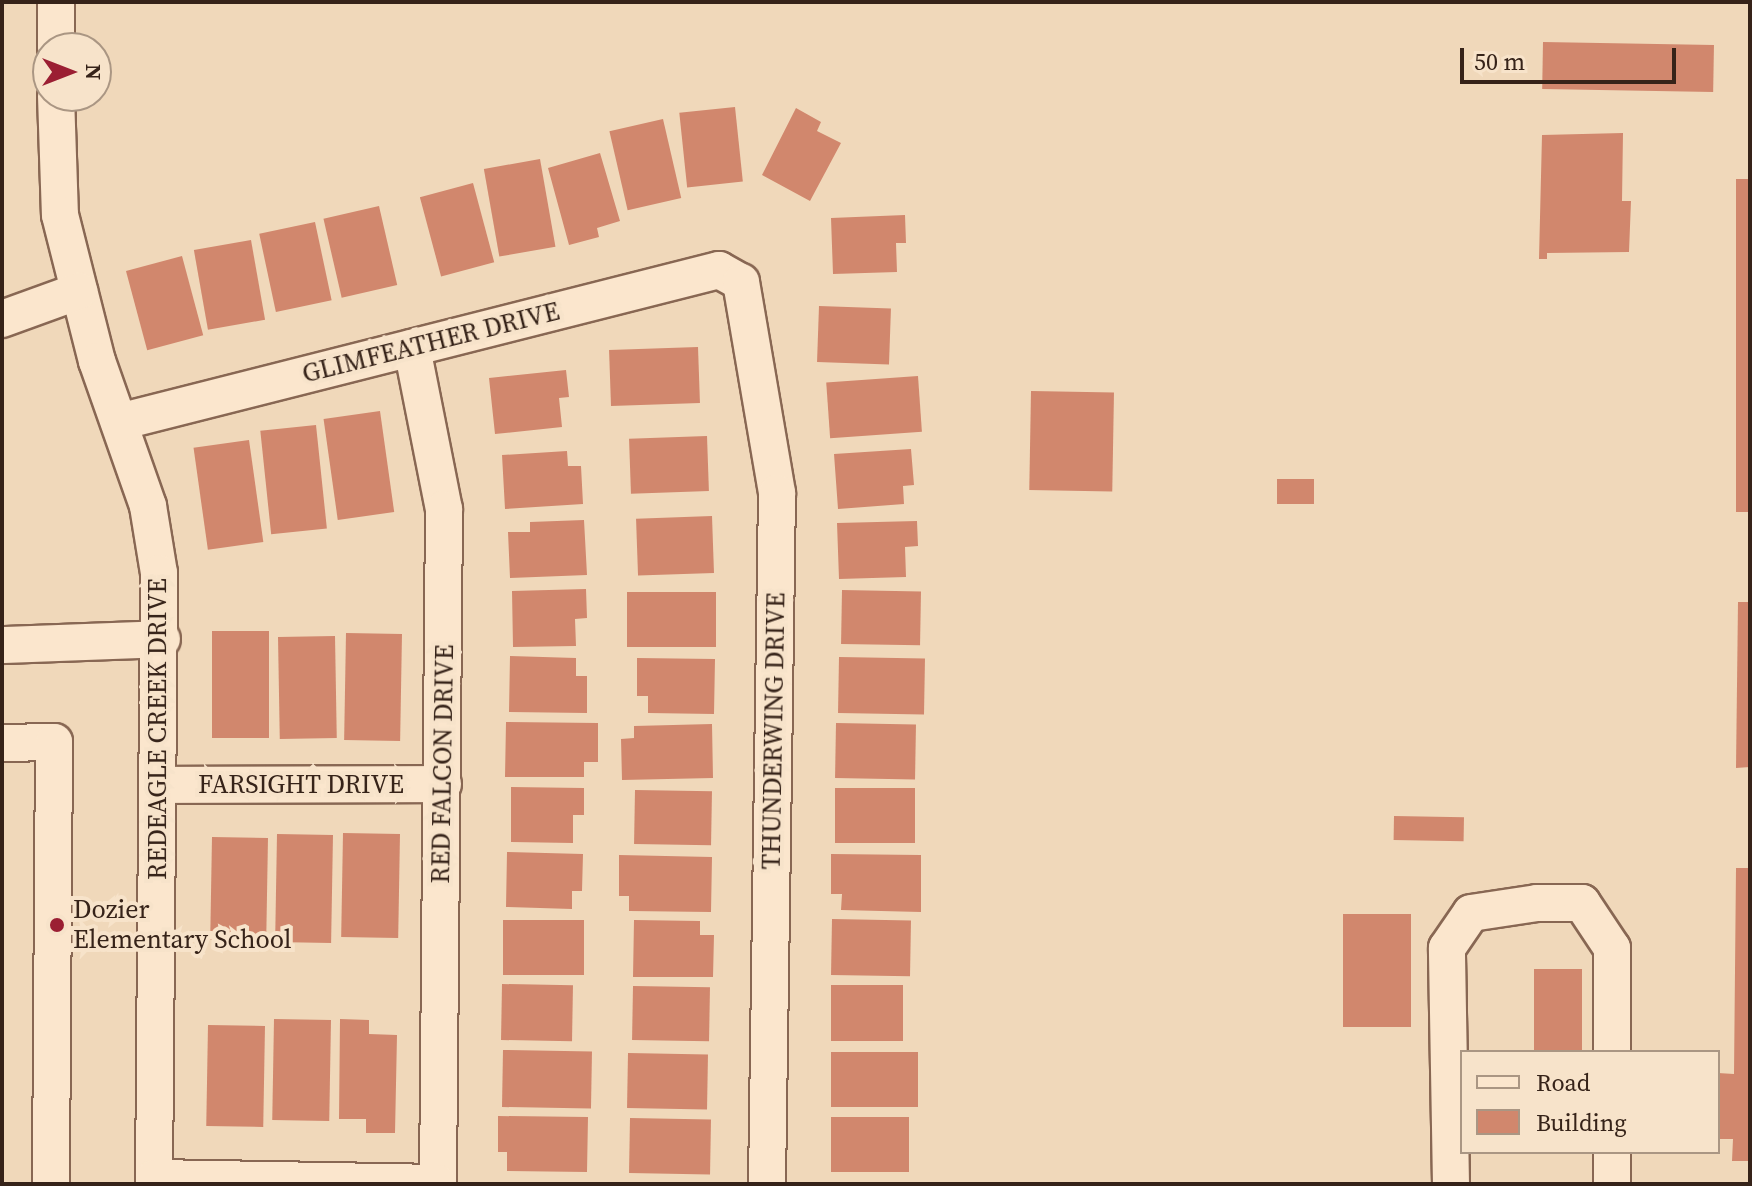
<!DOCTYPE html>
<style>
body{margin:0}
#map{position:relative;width:1752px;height:1186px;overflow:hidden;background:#f0d8ba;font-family:"Source Serif 4",serif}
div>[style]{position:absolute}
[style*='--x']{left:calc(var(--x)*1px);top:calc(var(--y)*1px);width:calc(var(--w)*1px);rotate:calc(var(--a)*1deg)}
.building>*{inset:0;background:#d1876d;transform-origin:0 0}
.roads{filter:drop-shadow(2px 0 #886753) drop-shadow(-2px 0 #886753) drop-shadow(0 2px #886753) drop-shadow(0 -2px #886753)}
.minor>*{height:36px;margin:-18px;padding:0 18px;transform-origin:18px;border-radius:18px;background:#fbe6cd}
.dots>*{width:22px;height:22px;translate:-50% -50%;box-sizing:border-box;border:4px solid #f7e3ca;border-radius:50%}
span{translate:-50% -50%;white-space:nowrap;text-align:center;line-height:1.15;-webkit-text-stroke:8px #f7e3ca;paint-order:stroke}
.street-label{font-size:26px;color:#362319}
.poi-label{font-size:26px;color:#362319}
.left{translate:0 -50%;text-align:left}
.frame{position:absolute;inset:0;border:4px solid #362319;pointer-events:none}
.legend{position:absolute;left:1460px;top:1050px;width:260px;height:104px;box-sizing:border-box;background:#f7e3ca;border:2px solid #aa9683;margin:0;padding:10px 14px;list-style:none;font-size:24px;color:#362319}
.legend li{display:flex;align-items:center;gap:16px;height:40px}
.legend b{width:40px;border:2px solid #aa9683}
.north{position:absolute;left:32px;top:32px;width:80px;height:80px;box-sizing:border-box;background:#f7e3ca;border:2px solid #aa9683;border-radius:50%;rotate:90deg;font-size:22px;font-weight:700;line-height:32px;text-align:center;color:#362319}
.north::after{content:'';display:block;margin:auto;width:28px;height:36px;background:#9b1f33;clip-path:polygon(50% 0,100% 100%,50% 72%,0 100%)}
.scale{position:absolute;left:1460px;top:48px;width:216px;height:36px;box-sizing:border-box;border:4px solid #362319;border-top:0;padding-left:10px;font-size:24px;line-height:28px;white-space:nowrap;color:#362319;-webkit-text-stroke:6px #f7e3ca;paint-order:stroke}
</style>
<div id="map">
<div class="building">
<div style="left:1543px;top:42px;width:171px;height:47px;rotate:1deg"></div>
<div style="left:735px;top:107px;width:75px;height:56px;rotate:84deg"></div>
<div style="clip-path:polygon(796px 108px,821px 122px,817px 131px,841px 143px,810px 201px,762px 175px)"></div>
<div style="left:663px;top:119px;width:81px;height:55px;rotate:77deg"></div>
<div style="clip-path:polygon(1623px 133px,1622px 201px,1631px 201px,1629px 252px,1547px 253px,1547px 259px,1539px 259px,1542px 135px)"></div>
<div style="clip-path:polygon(600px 153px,620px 221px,597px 228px,599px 237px,569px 245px,548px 168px)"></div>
<div style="left:540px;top:159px;width:89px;height:57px;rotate:80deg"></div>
<div style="left:1736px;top:179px;width:14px;height:333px"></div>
<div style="left:473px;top:183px;width:82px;height:55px;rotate:75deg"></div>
<div style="left:379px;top:206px;width:81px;height:57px;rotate:77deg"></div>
<div style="clip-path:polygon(905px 215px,906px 243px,896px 243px,897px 272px,833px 274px,831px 218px)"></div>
<div style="left:315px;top:222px;width:80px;height:57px;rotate:78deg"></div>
<div style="left:251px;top:240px;width:81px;height:58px;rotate:80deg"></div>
<div style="left:182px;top:256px;width:82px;height:58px;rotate:75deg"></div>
<div style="left:819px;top:306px;width:72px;height:56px;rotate:2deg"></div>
<div style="left:698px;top:347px;width:56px;height:89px;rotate:88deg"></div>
<div style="clip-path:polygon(566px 370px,569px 397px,559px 398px,562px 427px,495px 434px,489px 378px)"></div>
<div style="left:918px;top:376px;width:56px;height:92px;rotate:86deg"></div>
<div style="left:1031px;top:391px;width:83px;height:99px;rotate:1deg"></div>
<div style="left:380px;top:411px;width:102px;height:57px;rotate:82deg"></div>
<div style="left:316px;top:425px;width:104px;height:56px;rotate:84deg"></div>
<div style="left:707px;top:436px;width:55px;height:78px;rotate:88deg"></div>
<div style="left:249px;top:440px;width:103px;height:56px;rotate:82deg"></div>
<div style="clip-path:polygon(911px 449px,914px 485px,903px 486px,904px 504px,838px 509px,834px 454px)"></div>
<div style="clip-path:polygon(567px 451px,568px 466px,581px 466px,583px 504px,505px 509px,502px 455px)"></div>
<div style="left:1314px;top:479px;width:25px;height:37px;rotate:90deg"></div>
<div style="left:712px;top:516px;width:57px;height:76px;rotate:88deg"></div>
<div style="clip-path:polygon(584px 520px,587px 575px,510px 578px,508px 532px,530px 532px,530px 522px)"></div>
<div style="clip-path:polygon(917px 521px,918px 546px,905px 547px,906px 577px,839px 579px,837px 523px)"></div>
<div style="clip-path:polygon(586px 589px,587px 618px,575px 619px,576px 646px,513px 647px,512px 591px)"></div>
<div style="left:842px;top:590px;width:79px;height:54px;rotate:1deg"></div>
<div style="left:627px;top:592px;width:89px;height:55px"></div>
<div style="clip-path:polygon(1738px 602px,1750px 602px,1750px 767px,1736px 768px)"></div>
<div style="left:212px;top:631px;width:57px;height:107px"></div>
<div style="left:346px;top:633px;width:56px;height:107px;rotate:1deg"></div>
<div style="left:335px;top:636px;width:102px;height:57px;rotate:89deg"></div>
<div style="clip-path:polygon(510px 656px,576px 658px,576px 676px,587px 676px,587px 713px,509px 712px)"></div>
<div style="left:839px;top:657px;width:86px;height:56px;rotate:1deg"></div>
<div style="clip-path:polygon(637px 658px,715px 659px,714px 714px,648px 713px,648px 696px,637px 696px)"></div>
<div style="clip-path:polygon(506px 722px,598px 723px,598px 762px,584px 762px,584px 777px,505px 777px)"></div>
<div style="left:836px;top:723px;width:80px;height:55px;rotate:1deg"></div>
<div style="clip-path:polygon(712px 724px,713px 778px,622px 780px,621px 739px,634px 738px,634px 726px)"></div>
<div style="clip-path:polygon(511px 787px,584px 788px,584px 815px,573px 815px,573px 843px,511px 842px)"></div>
<div style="left:915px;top:788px;width:55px;height:80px;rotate:90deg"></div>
<div style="left:635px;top:790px;width:77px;height:54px;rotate:1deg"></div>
<div style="left:1394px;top:816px;width:70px;height:24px;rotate:1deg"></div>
<div style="left:343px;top:833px;width:57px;height:104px;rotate:1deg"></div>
<div style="left:277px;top:834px;width:56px;height:108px;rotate:1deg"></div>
<div style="left:212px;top:837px;width:56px;height:103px;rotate:1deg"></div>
<div style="clip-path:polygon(507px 852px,583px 854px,582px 891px,572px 891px,572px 909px,506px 907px)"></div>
<div style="clip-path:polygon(831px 854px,921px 855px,921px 912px,841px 910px,842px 894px,831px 894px)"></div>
<div style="clip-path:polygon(619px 855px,712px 857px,711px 912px,629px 911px,629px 896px,619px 896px)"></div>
<div style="clip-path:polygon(1736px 868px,1750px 868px,1750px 1161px,1732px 1161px,1733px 1139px,1718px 1139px,1718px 1073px,1734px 1074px)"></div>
<div style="left:1343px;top:914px;width:68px;height:113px"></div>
<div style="left:832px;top:919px;width:79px;height:56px;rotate:1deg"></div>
<div style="left:503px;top:920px;width:81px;height:55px"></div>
<div style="clip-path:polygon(634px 920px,700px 921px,700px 935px,714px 935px,713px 977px,633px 977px)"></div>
<div style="left:1534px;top:969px;width:48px;height:83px"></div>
<div style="left:502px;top:984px;width:71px;height:56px;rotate:1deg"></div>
<div style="left:831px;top:985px;width:72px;height:56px"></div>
<div style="left:633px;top:986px;width:77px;height:54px;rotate:1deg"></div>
<div style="left:274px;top:1019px;width:57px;height:101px;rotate:1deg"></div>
<div style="clip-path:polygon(340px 1019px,369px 1020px,369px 1034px,397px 1035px,395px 1133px,366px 1133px,366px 1119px,339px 1119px)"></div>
<div style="left:208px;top:1025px;width:57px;height:101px;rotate:1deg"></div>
<div style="left:503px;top:1050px;width:89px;height:57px;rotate:1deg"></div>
<div style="left:831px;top:1052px;width:87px;height:55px"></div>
<div style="left:628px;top:1053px;width:80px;height:55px;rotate:1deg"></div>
<div style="clip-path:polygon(498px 1116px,588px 1117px,587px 1172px,507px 1171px,507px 1152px,498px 1152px)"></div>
<div style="left:909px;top:1117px;width:55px;height:78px;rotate:90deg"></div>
<div style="left:630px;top:1118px;width:81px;height:55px;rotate:1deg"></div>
</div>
<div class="roads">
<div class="minor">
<div style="--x:56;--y:48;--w:46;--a:-90"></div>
<div style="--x:56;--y:96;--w:119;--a:88.1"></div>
<div style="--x:60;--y:215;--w:151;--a:75.8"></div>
<div style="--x:97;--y:361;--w:154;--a:70.6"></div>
<div style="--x:148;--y:506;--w:68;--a:80.7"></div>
<div style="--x:159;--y:573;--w:611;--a:90.47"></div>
<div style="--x:2;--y:319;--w:82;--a:-20"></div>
<div style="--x:412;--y:348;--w:164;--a:78.8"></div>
<div style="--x:444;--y:509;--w:675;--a:90.51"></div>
<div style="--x:119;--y:422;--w:619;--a:-14.22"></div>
<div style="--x:719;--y:270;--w:25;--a:29"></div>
<div style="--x:741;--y:282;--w:214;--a:80.3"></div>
<div style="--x:777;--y:493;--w:691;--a:90.83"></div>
<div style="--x:2;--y:645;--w:160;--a:-2.1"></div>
<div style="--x:2;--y:743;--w:52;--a:-1.1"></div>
<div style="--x:54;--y:742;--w:442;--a:90.4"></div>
<div style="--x:160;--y:785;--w:283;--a:-0.2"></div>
<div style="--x:1612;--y:1152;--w:32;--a:90"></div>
<div style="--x:154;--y:1178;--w:284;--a:1"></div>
<div style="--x:1451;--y:1184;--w:236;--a:-91"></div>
<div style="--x:1447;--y:948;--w:42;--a:-55.6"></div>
<div style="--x:1471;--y:913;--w:67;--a:-8.6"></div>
<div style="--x:1537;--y:903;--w:45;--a:0"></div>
<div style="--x:1582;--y:903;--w:54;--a:56.3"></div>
<div style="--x:1612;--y:948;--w:104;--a:90"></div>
</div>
</div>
<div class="dots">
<div style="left:57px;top:925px;background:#9b1f33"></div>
</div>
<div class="street-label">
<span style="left:431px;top:343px;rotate:-14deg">GLIMFEATHER DRIVE</span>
<span style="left:158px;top:729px;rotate:-90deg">REDEAGLE CREEK DRIVE</span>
<span style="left:774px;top:731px;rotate:-89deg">THUNDERWING DRIVE</span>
<span style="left:443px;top:764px;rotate:-89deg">RED FALCON DRIVE</span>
<span style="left:301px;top:785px">FARSIGHT DRIVE</span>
</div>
<div class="poi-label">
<span class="left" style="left:73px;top:925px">Dozier<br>Elementary School</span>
</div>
<div class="frame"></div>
<ul class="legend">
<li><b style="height:10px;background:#fbe6cd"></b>Road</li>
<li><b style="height:22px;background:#d1876d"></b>Building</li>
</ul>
<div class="north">N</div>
<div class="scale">50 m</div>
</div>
